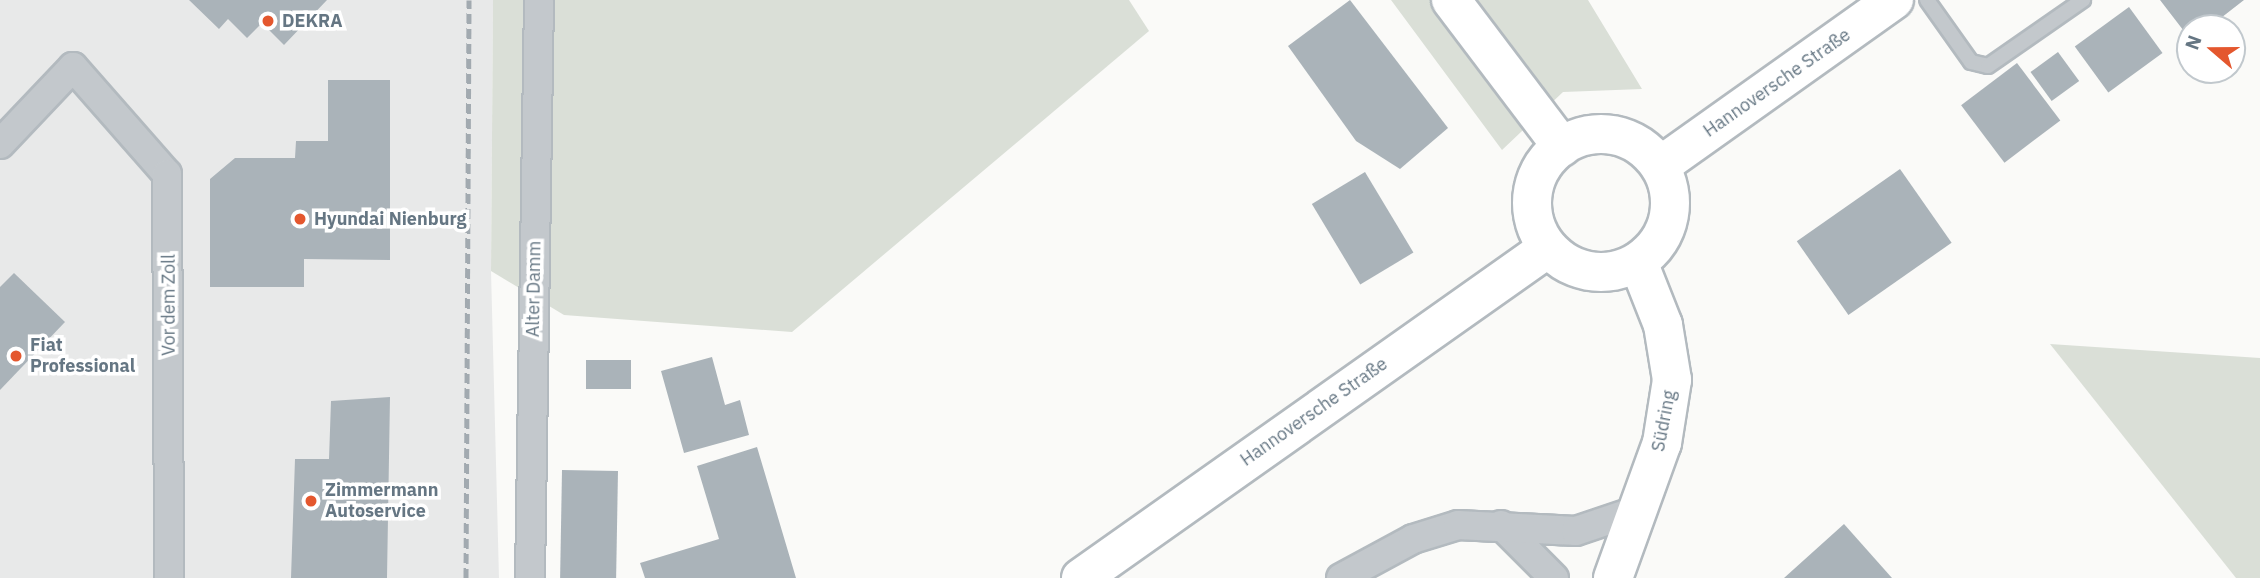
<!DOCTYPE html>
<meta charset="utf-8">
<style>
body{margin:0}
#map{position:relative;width:2260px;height:578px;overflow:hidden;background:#fafaf8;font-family:"IBM Plex Sans",sans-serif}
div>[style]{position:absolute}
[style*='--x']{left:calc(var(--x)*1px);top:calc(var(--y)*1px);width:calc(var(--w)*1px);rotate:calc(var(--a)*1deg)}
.built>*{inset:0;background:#e8e9e9}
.green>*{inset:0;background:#dadfd7}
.building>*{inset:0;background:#aab3b9;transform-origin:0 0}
.roads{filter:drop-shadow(2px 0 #b3babf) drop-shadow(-2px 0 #b3babf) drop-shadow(0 2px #b3babf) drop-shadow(0 -2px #b3babf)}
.lane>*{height:14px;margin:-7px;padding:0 7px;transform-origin:7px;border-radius:7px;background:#c3c8cc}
.street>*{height:28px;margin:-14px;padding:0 14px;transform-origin:14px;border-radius:14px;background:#c3c8cc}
.secondary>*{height:38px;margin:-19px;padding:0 19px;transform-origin:19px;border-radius:19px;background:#fff}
.primary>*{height:38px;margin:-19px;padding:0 19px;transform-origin:19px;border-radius:19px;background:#fff}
.primary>.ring{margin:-19px;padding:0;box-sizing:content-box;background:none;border:38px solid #fff;border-radius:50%}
.highway>*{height:38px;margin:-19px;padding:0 19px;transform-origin:19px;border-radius:19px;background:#fff}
.rail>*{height:5px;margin-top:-2.5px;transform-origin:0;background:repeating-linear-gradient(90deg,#a2aab0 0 10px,transparent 0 15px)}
.dots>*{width:19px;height:19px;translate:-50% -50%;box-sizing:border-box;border:4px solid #fff;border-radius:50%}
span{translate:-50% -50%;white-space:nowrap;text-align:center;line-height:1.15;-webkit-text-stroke:7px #fff;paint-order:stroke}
.poi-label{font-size:18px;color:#657683;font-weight:700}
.left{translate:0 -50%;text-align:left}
.street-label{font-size:18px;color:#657683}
.north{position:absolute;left:2176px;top:14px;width:70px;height:70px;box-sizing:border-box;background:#fff;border:2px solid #c1c8cd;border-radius:50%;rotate:290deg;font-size:19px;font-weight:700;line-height:28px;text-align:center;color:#657683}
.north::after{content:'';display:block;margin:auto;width:24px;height:32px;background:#e4572e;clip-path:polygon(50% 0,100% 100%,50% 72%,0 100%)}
</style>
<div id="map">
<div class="built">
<div style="clip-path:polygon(0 0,493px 0,491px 271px,499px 578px,0 578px)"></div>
</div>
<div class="green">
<div style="clip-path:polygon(493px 0,1129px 0,1149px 31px,792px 332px,564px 315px,491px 271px)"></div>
<div style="clip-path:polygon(1391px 0,1588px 0,1642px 89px,1563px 92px,1502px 150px)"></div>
<div style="clip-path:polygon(2050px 344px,2260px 358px,2260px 578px,2236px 578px)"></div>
</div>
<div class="building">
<div style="clip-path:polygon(189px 0,327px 0,284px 45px,262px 23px,247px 38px,228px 19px,219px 29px)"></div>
<div style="clip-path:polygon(1350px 0,1448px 128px,1400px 169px,1356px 141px,1288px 46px)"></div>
<div style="clip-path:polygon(2160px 0,2244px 0,2208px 28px,2190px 28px,2190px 39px)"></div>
<div style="left:2129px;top:7px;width:57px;height:67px;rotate:54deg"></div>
<div style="left:2058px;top:52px;width:36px;height:34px;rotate:54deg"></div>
<div style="left:2017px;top:63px;width:72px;height:70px;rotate:53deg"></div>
<div style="clip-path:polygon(328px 80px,390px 80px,390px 260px,304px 259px,304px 287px,210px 287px,210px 179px,235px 158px,295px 158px,296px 141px,328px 141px)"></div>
<div style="left:1900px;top:169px;width:90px;height:126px;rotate:55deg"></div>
<div style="left:1365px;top:172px;width:94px;height:62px;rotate:59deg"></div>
<div style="clip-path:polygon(14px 273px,65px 322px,0 390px,0 287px)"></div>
<div style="clip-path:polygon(712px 357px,725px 405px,740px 400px,749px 435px,684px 453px,661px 371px)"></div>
<div style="left:631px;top:360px;width:29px;height:45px;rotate:90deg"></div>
<div style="clip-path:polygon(390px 397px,387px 578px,291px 578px,295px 459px,329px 459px,331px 401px)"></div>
<div style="clip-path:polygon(757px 447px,796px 578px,645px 578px,640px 563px,719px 539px,697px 466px)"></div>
<div style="left:562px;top:470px;width:56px;height:108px;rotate:1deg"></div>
<div style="clip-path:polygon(1844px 524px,1892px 578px,1784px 578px)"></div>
</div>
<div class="roads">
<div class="lane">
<div style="--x:1927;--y:0;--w:76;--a:54.6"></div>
<div style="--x:1971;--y:62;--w:17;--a:13"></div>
<div style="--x:1988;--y:66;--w:116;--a:-34.8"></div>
</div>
<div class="street">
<div style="--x:0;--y:144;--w:106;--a:-46.5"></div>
<div style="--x:73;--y:67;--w:142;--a:48.7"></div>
<div style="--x:167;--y:174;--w:404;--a:89.7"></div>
<div style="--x:1501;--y:525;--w:75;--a:45"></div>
<div style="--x:530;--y:578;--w:578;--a:-89.11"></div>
<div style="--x:1341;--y:578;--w:82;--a:-28.4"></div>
<div style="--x:1413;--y:539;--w:47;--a:-17.3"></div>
<div style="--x:1458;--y:525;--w:118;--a:2.9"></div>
<div style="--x:1576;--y:531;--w:65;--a:-18.7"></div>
</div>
<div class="secondary">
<div style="--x:1081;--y:578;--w:572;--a:-35.25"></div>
</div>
<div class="primary">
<div class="ring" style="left:1532px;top:134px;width:100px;height:100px"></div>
<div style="--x:1660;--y:166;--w:287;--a:-35.4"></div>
<div style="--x:1613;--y:578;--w:144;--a:-70.1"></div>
<div style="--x:1662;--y:443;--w:64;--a:-81"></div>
<div style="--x:1672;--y:380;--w:56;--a:-99.3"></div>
<div style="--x:1663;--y:325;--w:68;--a:-111.6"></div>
</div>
<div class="highway">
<div style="--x:1451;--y:0;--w:184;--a:52.9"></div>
</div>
</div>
<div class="rail">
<div style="--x:466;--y:578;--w:578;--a:-89.7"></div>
</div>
<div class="dots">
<div style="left:268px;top:21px;background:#e4572e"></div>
<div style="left:300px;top:219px;background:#e4572e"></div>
<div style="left:16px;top:356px;background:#e4572e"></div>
<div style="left:311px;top:501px;background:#e4572e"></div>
</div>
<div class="poi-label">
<span class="left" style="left:282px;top:21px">DEKRA</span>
<span class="left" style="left:314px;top:219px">Hyundai Nienburg</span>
<span class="left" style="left:30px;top:356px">Fiat<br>Professional</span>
<span class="left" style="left:325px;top:501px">Zimmermann<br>Autoservice</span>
</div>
<div class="street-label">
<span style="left:1777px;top:83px;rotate:-35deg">Hannoversche Straße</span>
<span style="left:534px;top:289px;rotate:-89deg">Alter Damm</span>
<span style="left:169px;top:305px;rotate:-90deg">Vor dem Zoll</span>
<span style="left:1314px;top:412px;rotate:-35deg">Hannoversche Straße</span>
<span style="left:1664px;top:421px;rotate:-79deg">Südring</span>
</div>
<div class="north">N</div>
</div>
